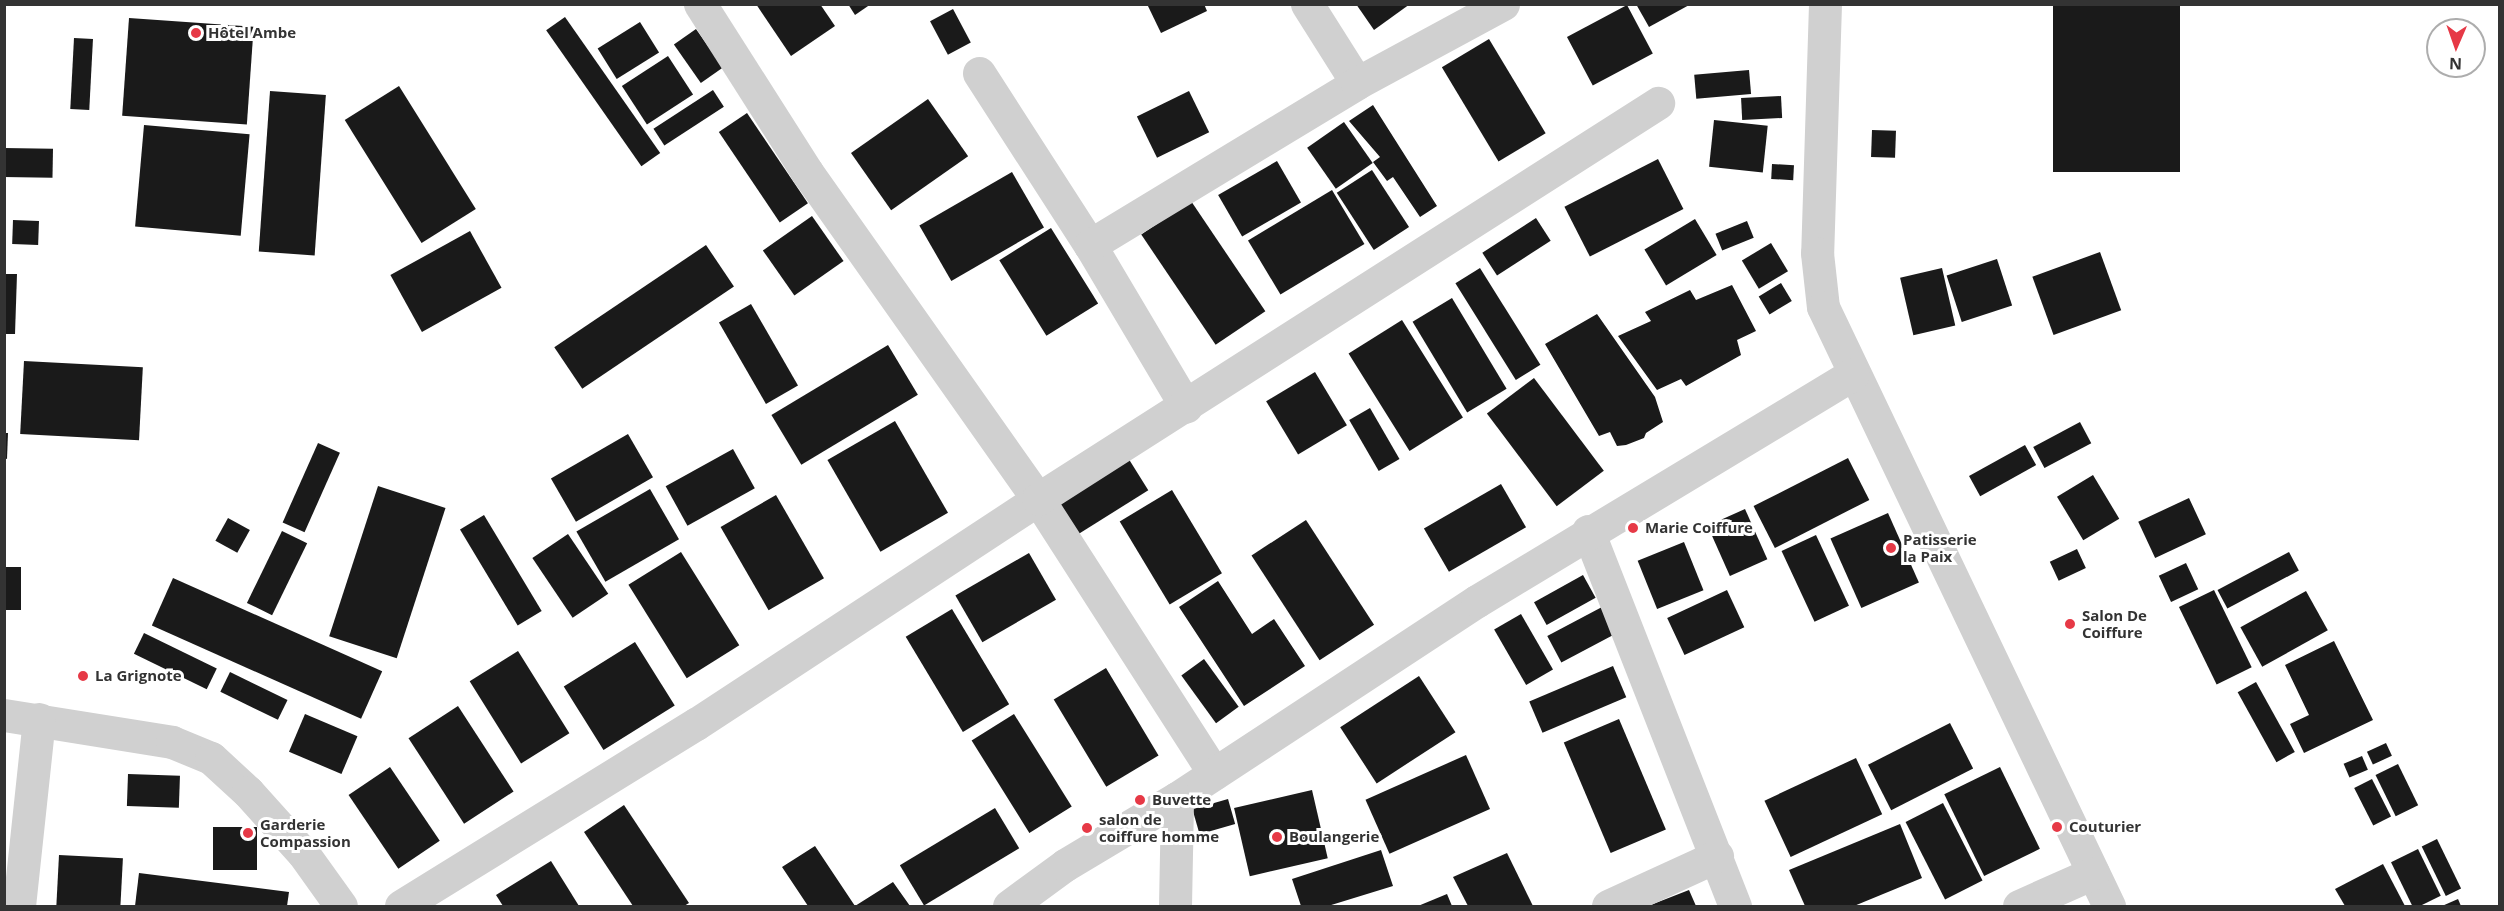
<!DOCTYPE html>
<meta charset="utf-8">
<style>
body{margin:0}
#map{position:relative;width:2504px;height:911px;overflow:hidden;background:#fff;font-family:"Open Sans",sans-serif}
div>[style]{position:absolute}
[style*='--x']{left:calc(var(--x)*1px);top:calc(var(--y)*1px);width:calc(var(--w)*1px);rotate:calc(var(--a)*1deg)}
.building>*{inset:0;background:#1a1a1a;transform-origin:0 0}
.street>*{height:33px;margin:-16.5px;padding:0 16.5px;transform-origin:16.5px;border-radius:16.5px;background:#d0d0d0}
.dots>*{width:16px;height:16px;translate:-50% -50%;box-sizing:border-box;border:3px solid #fff;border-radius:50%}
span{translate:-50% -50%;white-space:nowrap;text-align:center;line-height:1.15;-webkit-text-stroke:6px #fff;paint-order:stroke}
.poi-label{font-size:15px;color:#333;font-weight:700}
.left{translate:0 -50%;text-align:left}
.frame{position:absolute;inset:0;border:6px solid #333;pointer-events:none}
.north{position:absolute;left:2426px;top:18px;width:60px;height:60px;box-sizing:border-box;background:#fff;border:2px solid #adadad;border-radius:50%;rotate:182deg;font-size:16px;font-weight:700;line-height:24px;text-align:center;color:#333}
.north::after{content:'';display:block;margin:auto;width:21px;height:27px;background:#e63946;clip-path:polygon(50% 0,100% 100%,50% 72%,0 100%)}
</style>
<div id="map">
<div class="building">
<div style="clip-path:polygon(756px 4px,820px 4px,835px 26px,791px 56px)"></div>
<div style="clip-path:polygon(848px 4px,871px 4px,855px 15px)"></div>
<div style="clip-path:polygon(1147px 4px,1204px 4px,1207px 11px,1161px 33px)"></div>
<div style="clip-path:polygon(1356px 4px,1410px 4px,1374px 30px)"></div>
<div style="clip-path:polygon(1636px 4px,1691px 4px,1649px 27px)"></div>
<div style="left:2053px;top:4px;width:127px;height:168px"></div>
<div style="left:1627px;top:5px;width:55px;height:68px;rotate:62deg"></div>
<div style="left:953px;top:9px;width:38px;height:26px;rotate:62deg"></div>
<div style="left:565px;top:17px;width:166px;height:23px;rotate:55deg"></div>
<div style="left:129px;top:18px;width:125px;height:98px;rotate:4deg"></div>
<div style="left:640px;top:22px;width:36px;height:50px;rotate:58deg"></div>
<div style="left:696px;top:29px;width:47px;height:27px;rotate:55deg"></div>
<div style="left:74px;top:38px;width:19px;height:71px;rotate:3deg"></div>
<div style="left:1489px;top:39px;width:110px;height:55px;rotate:59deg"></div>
<div style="left:668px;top:56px;width:46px;height:55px;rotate:57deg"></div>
<div style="left:1749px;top:70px;width:24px;height:55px;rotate:85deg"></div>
<div style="left:399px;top:86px;width:145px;height:64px;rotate:58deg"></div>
<div style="left:713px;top:90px;width:20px;height:71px;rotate:57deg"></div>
<div style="left:270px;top:91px;width:56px;height:161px;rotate:4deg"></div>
<div style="left:1189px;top:91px;width:46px;height:58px;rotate:64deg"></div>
<div style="left:1781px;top:96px;width:22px;height:40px;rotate:87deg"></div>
<div style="left:928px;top:99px;width:70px;height:94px;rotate:55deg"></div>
<div style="clip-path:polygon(1373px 105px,1437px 206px,1420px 217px,1393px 177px,1387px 181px,1373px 162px,1380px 157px,1349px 121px)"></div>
<div style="left:747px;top:113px;width:109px;height:34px;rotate:56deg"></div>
<div style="left:1714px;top:120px;width:54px;height:47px;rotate:6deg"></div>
<div style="left:1344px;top:122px;width:50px;height:45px;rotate:55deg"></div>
<div style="left:144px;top:125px;width:106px;height:102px;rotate:5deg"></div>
<div style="left:1872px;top:130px;width:24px;height:27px;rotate:2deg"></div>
<div style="left:4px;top:148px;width:49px;height:29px;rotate:1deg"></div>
<div style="left:1658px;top:159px;width:56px;height:105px;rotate:63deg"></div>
<div style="left:1277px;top:161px;width:48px;height:68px;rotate:60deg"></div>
<div style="left:1772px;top:164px;width:22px;height:15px;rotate:3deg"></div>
<div style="left:1372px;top:170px;width:68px;height:42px;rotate:57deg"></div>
<div style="left:1012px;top:172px;width:64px;height:107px;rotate:60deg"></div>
<div style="left:1332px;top:190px;width:63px;height:98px;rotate:59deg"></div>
<div style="left:1191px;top:201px;width:133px;height:60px;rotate:56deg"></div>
<div style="left:812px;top:216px;width:55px;height:60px;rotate:55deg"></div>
<div style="left:1536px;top:218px;width:27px;height:64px;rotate:57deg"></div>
<div style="left:1695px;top:219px;width:42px;height:59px;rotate:59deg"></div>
<div style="left:13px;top:220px;width:26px;height:24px;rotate:2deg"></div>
<div style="left:1747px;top:221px;width:18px;height:34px;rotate:68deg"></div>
<div style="left:1051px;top:228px;width:89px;height:61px;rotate:58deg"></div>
<div style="left:470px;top:231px;width:65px;height:91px;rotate:61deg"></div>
<div style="left:1771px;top:243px;width:33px;height:34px;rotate:59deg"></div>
<div style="left:706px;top:245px;width:50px;height:183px;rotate:56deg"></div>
<div style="left:2100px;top:252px;width:62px;height:72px;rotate:70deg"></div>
<div style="left:1997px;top:259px;width:49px;height:53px;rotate:72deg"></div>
<div style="left:1480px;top:268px;width:114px;height:29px;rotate:58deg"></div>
<div style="left:1942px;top:268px;width:59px;height:43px;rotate:77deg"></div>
<div style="clip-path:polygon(4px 274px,17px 274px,15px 334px,4px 334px)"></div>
<div style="left:1781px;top:283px;width:21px;height:26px;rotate:59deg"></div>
<div style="clip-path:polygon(1732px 285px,1756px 331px,1737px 340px,1741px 355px,1686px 386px,1681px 379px,1657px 390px,1618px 336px,1651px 321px,1645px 312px,1690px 290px,1696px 300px)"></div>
<div style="left:1452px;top:298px;width:106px;height:46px;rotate:59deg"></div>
<div style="left:751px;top:304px;width:94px;height:37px;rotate:60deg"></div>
<div style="clip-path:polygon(1597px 314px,1655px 397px,1663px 422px,1646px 433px,1644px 438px,1626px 445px,1617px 446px,1610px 432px,1599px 436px,1545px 344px)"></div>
<div style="left:1402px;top:320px;width:115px;height:63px;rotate:58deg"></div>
<div style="left:888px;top:345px;width:58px;height:136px;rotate:59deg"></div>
<div style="left:24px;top:361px;width:119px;height:73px;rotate:3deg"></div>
<div style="left:1315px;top:372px;width:62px;height:57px;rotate:59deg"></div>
<div style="left:1534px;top:378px;width:116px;height:59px;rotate:53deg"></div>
<div style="left:1370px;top:408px;width:59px;height:24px;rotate:60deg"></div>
<div style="left:895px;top:421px;width:106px;height:78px;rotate:60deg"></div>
<div style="left:2080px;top:422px;width:24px;height:53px;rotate:62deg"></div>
<div style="clip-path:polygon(4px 433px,8px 433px,7px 459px,4px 458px)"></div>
<div style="left:628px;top:434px;width:50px;height:89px;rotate:60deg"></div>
<div style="left:318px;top:443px;width:24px;height:87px;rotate:24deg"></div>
<div style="left:2025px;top:445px;width:23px;height:64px;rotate:61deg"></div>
<div style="left:733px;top:449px;width:45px;height:77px;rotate:61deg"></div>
<div style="left:1125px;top:453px;width:44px;height:87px;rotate:58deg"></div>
<div style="left:1848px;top:458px;width:47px;height:106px;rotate:63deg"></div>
<div style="left:2093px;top:475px;width:51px;height:42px;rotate:59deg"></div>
<div style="left:1501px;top:484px;width:50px;height:89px;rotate:60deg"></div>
<div style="left:378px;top:486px;width:71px;height:158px;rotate:18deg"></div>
<div style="left:650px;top:489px;width:58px;height:85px;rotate:60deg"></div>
<div style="left:1172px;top:490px;width:97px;height:61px;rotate:59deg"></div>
<div style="left:776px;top:495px;width:96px;height:64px;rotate:60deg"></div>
<div style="left:2189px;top:498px;width:40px;height:56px;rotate:65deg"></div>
<div style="left:1745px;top:509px;width:55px;height:41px;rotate:66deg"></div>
<div style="left:1888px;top:513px;width:76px;height:63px;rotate:66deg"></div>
<div style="left:484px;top:515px;width:112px;height:28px;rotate:59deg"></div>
<div style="left:228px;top:518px;width:25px;height:26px;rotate:29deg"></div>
<div style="left:1306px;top:520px;width:125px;height:65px;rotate:57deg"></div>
<div style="left:282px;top:531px;width:28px;height:80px;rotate:26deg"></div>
<div style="left:568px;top:534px;width:72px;height:43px;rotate:56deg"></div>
<div style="left:1816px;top:535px;width:78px;height:38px;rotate:65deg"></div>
<div style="left:1684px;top:542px;width:52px;height:50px;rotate:68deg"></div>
<div style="left:2077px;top:549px;width:21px;height:30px;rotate:65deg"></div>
<div style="left:681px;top:552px;width:110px;height:62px;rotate:58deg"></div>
<div style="left:2289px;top:552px;width:21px;height:81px;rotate:62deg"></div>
<div style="left:1029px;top:553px;width:54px;height:85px;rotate:60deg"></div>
<div style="left:2186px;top:563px;width:29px;height:30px;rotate:65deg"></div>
<div style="left:4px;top:567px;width:17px;height:43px"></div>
<div style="left:1583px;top:575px;width:26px;height:56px;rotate:61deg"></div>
<div style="left:173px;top:578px;width:229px;height:52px;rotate:24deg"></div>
<div style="clip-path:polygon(1218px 581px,1252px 634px,1274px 619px,1305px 666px,1244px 706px,1179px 607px)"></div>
<div style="left:1727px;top:590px;width:41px;height:66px;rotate:65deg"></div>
<div style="left:2214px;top:590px;width:86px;height:39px;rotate:64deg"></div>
<div style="left:2306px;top:591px;width:45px;height:75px;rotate:61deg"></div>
<div style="left:1602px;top:607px;width:30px;height:62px;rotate:62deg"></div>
<div style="left:952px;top:609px;width:111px;height:54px;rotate:59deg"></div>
<div style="left:1521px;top:614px;width:64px;height:31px;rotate:60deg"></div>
<div style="left:144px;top:633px;width:81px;height:23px;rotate:26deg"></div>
<div style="clip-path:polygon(2334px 641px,2373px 720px,2304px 753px,2290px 724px,2309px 715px,2285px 665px)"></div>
<div style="left:635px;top:642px;width:75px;height:84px;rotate:58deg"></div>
<div style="left:518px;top:651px;width:97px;height:57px;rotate:58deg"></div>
<div style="left:1204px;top:659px;width:59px;height:28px;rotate:54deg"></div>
<div style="left:1613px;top:666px;width:34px;height:91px;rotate:67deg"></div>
<div style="left:1106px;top:668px;width:102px;height:61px;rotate:59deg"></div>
<div style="left:230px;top:672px;width:64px;height:22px;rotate:26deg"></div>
<div style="left:1419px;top:676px;width:67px;height:94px;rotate:57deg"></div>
<div style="left:2256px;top:682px;width:80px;height:21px;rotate:61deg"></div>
<div style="left:458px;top:706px;width:102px;height:59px;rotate:57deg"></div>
<div style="left:305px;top:714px;width:57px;height:41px;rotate:23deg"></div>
<div style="left:1014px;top:714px;width:109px;height:50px;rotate:58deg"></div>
<div style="left:1619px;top:719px;width:120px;height:60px;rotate:67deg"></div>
<div style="left:1950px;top:723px;width:51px;height:92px;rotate:63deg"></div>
<div style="left:2386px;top:743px;width:14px;height:21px;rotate:65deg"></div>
<div style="left:1466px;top:755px;width:59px;height:110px;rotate:66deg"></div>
<div style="left:2362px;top:756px;width:15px;height:20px;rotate:67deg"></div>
<div style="left:1856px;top:758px;width:62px;height:101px;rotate:65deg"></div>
<div style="left:2398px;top:764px;width:46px;height:25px;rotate:64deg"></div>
<div style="left:390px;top:767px;width:89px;height:50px;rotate:56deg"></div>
<div style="left:2000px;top:767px;width:91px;height:62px;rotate:64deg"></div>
<div style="left:128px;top:774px;width:52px;height:32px;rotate:2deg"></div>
<div style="left:2372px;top:779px;width:42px;height:20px;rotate:63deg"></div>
<div style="left:1312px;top:790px;width:70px;height:80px;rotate:77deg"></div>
<div style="left:1228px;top:799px;width:26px;height:37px;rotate:74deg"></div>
<div style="left:1943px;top:803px;width:87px;height:42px;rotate:63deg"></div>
<div style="clip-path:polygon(624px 805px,689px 903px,684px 906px,633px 906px,584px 832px)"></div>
<div style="left:995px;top:808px;width:47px;height:111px;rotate:59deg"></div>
<div style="clip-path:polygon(1900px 824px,1922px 878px,1854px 906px,1805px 906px,1789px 870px)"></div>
<div style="left:213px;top:827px;width:44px;height:43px"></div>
<div style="left:2437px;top:839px;width:55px;height:17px;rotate:64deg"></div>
<div style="clip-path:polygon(815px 846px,855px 906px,893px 882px,910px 906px,808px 906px,782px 867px)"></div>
<div style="left:2418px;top:849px;width:52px;height:30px;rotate:64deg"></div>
<div style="clip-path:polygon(1381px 850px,1393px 886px,1328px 906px,1301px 906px,1292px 879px)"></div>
<div style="clip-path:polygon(1507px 853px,1533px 906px,1468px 906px,1453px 877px)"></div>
<div style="left:59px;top:855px;width:64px;height:51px;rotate:3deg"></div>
<div style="clip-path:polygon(551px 861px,579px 906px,503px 906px,496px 895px)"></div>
<div style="clip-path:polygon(2383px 864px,2405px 906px,2345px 906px,2335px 889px)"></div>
<div style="clip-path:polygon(139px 873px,289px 892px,287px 906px,135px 906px)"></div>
<div style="clip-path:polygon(1689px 890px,1696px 906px,1648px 906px)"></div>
<div style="clip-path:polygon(1447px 894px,1452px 906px,1418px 906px)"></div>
<div style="clip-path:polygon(2458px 899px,2461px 906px,2442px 906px)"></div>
</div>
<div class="street">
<div style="--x:700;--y:4;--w:199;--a:57.5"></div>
<div style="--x:807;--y:172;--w:400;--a:54.8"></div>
<div style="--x:1038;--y:499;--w:326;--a:57.3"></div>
<div style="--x:1307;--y:4;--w:93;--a:57.7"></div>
<div style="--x:1825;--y:4;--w:249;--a:91.8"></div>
<div style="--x:1817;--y:253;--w:54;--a:83.7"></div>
<div style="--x:1823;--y:307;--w:664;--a:64.48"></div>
<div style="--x:979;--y:73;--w:205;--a:57.2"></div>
<div style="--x:1090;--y:245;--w:188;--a:59.3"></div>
<div style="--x:1090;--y:245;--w:312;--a:-31.2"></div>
<div style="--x:1357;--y:83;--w:166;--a:-28.4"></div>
<div style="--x:1588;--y:531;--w:403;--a:68.6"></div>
<div style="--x:4;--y:715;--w:170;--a:9.1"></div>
<div style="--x:172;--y:742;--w:42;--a:22.3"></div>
<div style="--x:211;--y:758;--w:50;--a:42.6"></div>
<div style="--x:248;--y:792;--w:82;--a:48"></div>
<div style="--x:303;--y:853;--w:65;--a:54.4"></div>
<div style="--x:19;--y:906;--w:188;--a:-83.9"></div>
<div style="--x:401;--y:906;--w:347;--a:-31.7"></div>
<div style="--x:696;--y:724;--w:409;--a:-33.3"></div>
<div style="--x:1038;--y:499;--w:736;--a:-32.57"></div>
<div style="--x:1009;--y:906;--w:69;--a:-36.2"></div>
<div style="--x:1065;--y:865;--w:131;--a:-30.9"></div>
<div style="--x:1177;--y:798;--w:359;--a:-33.3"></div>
<div style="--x:1477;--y:601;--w:439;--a:-31.1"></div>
<div style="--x:1175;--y:906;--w:108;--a:-88.9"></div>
<div style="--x:1608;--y:906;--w:120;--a:-24.6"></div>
<div style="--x:2019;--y:906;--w:81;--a:-24"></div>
</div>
<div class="dots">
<div style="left:196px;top:33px;background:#e63946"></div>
<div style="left:1633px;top:528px;background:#e63946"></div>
<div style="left:1891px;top:548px;background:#e63946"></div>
<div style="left:2070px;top:624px;background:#e63946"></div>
<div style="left:83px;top:676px;background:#e63946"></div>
<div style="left:1140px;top:800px;background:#e63946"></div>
<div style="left:2057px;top:827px;background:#e63946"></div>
<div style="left:1087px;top:828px;background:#e63946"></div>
<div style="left:248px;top:833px;background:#e63946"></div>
<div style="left:1277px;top:837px;background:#e63946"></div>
</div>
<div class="poi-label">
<span class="left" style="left:208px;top:33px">Hôtel Ambe</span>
<span class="left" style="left:1645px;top:528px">Marie Coiffure</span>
<span class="left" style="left:1903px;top:548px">Patisserie<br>la Paix</span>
<span class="left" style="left:2082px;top:624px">Salon De<br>Coiffure</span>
<span class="left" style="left:95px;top:676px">La Grignote</span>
<span class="left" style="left:1152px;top:800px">Buvette</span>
<span class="left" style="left:1099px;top:828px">salon de<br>coiffure homme</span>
<span class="left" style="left:260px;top:833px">Garderie<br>Compassion</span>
<span class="left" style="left:2069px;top:827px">Couturier</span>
<span class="left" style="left:1289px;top:837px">Boulangerie</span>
</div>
<div class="frame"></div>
<div class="north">N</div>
</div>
